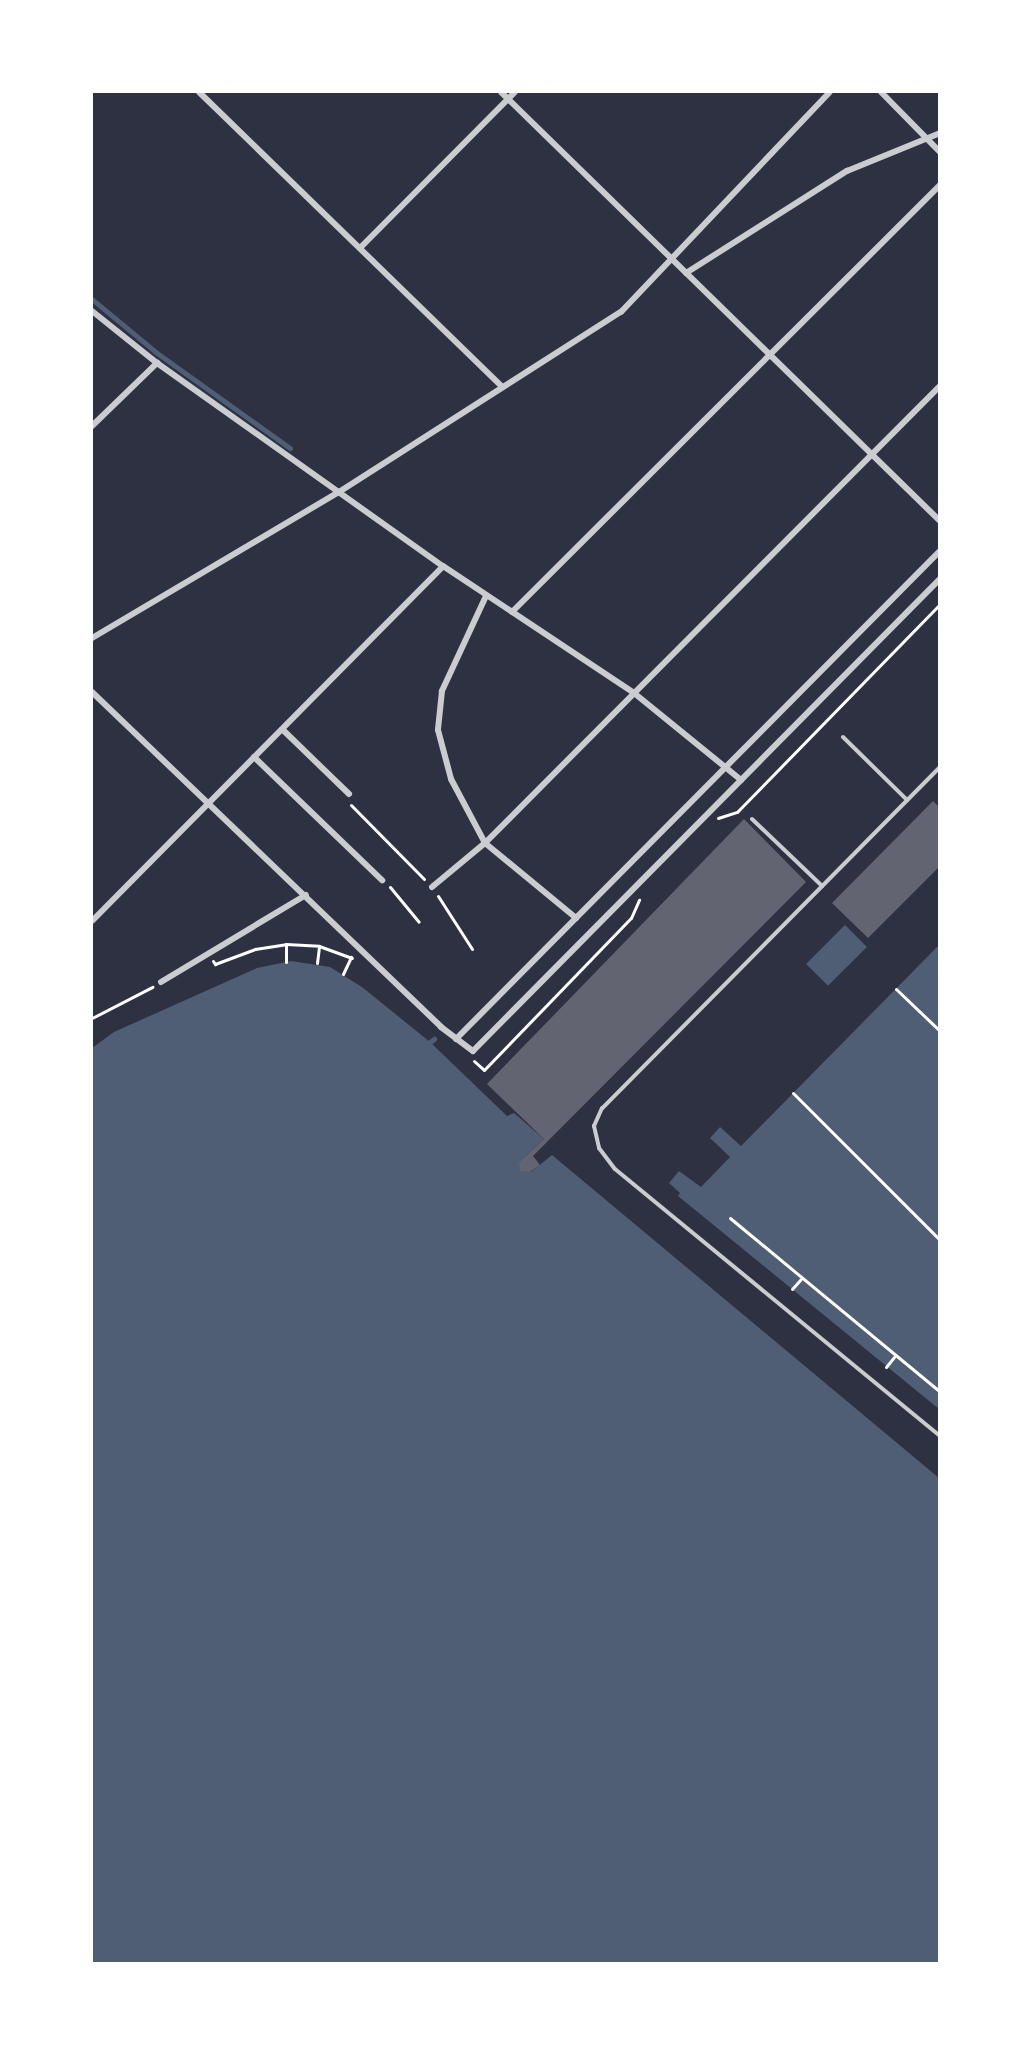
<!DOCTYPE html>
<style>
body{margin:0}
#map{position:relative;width:1031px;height:2055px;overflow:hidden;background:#2d3142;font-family:Cabin,sans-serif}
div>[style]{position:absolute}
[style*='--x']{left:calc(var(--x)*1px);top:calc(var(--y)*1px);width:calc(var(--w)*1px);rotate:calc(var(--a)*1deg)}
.water>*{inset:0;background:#4f5d75;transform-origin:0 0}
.stream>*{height:4.5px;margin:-2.25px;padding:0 2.25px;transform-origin:2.25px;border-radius:2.25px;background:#4f5d75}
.building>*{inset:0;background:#626471}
.path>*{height:3px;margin:-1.5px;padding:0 1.5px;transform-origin:1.5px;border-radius:1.5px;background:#fff}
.service>*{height:4px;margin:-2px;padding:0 2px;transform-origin:2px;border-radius:2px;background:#caccd0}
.minor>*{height:6px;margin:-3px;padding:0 3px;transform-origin:3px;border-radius:3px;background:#caccd0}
span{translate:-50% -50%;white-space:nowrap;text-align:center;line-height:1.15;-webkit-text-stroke:5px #fff;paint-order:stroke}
.frame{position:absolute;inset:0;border:93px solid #fff;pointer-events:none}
</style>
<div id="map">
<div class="water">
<div style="left:845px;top:925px;width:31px;height:55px;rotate:45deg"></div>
<div style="clip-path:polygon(939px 945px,939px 1409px,678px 1196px,680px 1193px,669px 1183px,679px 1171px,701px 1187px,730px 1157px,710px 1138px,720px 1127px,741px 1146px)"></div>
<div style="clip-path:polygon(291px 961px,330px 967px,362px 987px,430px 1042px,507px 1116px,514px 1113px,544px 1139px,519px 1162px,531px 1172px,552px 1155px,939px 1478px,939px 1963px,92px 1963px,92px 1048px,114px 1032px,257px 968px)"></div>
</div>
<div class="stream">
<div style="--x:92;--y:299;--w:83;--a:39.6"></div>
<div style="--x:156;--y:352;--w:165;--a:35.6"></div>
<div style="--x:430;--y:1042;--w:5;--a:-37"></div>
</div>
<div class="building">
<div style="clip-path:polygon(933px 801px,940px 808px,940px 866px,868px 938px,832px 903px)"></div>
<div style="clip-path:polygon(744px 819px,806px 882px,533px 1156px,540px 1165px,530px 1172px,520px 1171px,519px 1162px,544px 1139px,487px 1084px)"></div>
</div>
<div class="path">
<div style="--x:351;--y:805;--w:104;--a:45.4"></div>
<div style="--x:718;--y:818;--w:20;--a:-18"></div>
<div style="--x:737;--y:812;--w:291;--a:-45.7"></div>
<div style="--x:390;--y:887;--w:45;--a:50.4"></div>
<div style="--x:438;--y:896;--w:63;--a:57.3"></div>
<div style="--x:286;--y:944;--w:18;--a:90"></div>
<div style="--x:213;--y:961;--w:4;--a:56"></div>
<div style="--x:215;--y:964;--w:43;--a:-20.6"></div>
<div style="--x:255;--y:949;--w:31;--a:-9"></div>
<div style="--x:286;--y:944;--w:33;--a:3"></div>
<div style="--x:319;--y:946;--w:35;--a:20"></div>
<div style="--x:317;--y:963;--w:16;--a:-83"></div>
<div style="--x:343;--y:974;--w:19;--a:-65"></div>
<div style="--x:896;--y:989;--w:61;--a:43.7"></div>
<div style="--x:92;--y:1018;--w:68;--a:-27.3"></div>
<div style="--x:474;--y:1061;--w:13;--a:42"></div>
<div style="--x:484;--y:1070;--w:211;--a:-46"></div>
<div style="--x:631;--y:918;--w:20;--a:-66"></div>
<div style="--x:793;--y:1093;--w:208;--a:45"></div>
<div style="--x:730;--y:1218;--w:273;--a:39.6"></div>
<div style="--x:792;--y:1289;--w:13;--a:-48"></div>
<div style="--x:886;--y:1367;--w:13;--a:-51"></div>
</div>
<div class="service">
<div style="--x:843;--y:737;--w:90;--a:44.5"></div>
<div style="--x:940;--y:767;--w:480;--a:134.7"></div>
<div style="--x:602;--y:1108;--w:20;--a:114"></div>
<div style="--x:594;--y:1126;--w:23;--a:77"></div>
<div style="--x:599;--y:1148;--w:26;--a:53"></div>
<div style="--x:615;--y:1169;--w:421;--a:39.4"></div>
<div style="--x:752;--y:819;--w:97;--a:43.7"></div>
</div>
<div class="minor">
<div style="--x:199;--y:92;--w:423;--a:44.2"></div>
<div style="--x:501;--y:92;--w:614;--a:44.34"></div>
<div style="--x:881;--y:92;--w:84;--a:45.5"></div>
<div style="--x:360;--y:248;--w:220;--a:-45.2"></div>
<div style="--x:686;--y:273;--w:191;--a:-32.4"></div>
<div style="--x:847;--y:171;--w:100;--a:-22.2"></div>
<div style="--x:92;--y:311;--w:83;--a:38.7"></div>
<div style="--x:157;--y:363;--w:351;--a:35.4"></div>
<div style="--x:443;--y:566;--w:229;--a:33.6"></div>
<div style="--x:634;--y:693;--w:138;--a:39.1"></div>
<div style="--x:92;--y:426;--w:91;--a:-44.1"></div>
<div style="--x:486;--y:596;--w:105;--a:114.9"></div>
<div style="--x:442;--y:691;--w:39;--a:96"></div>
<div style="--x:438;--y:730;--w:51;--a:75.1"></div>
<div style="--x:451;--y:779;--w:72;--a:62"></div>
<div style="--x:485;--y:843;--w:118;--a:39.5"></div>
<div style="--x:512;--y:612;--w:605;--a:-44.93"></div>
<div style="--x:92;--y:638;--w:287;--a:-30.6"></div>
<div style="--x:339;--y:492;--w:335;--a:-32.6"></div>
<div style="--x:621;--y:312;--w:303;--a:-46.5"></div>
<div style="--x:92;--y:692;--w:484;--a:43.8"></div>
<div style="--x:441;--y:1027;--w:40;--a:37"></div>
<div style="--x:473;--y:1051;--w:664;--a:-45.31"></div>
<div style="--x:283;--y:730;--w:92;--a:44.1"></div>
<div style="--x:254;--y:757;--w:178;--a:43.9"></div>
<div style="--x:432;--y:887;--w:69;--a:-39.7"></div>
<div style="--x:485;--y:843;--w:645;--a:-45.13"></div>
<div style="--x:92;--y:921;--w:499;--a:-45.3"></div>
<div style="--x:161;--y:982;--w:169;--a:-31"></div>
<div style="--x:456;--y:1039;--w:687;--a:-45.24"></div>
</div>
<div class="frame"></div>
</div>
